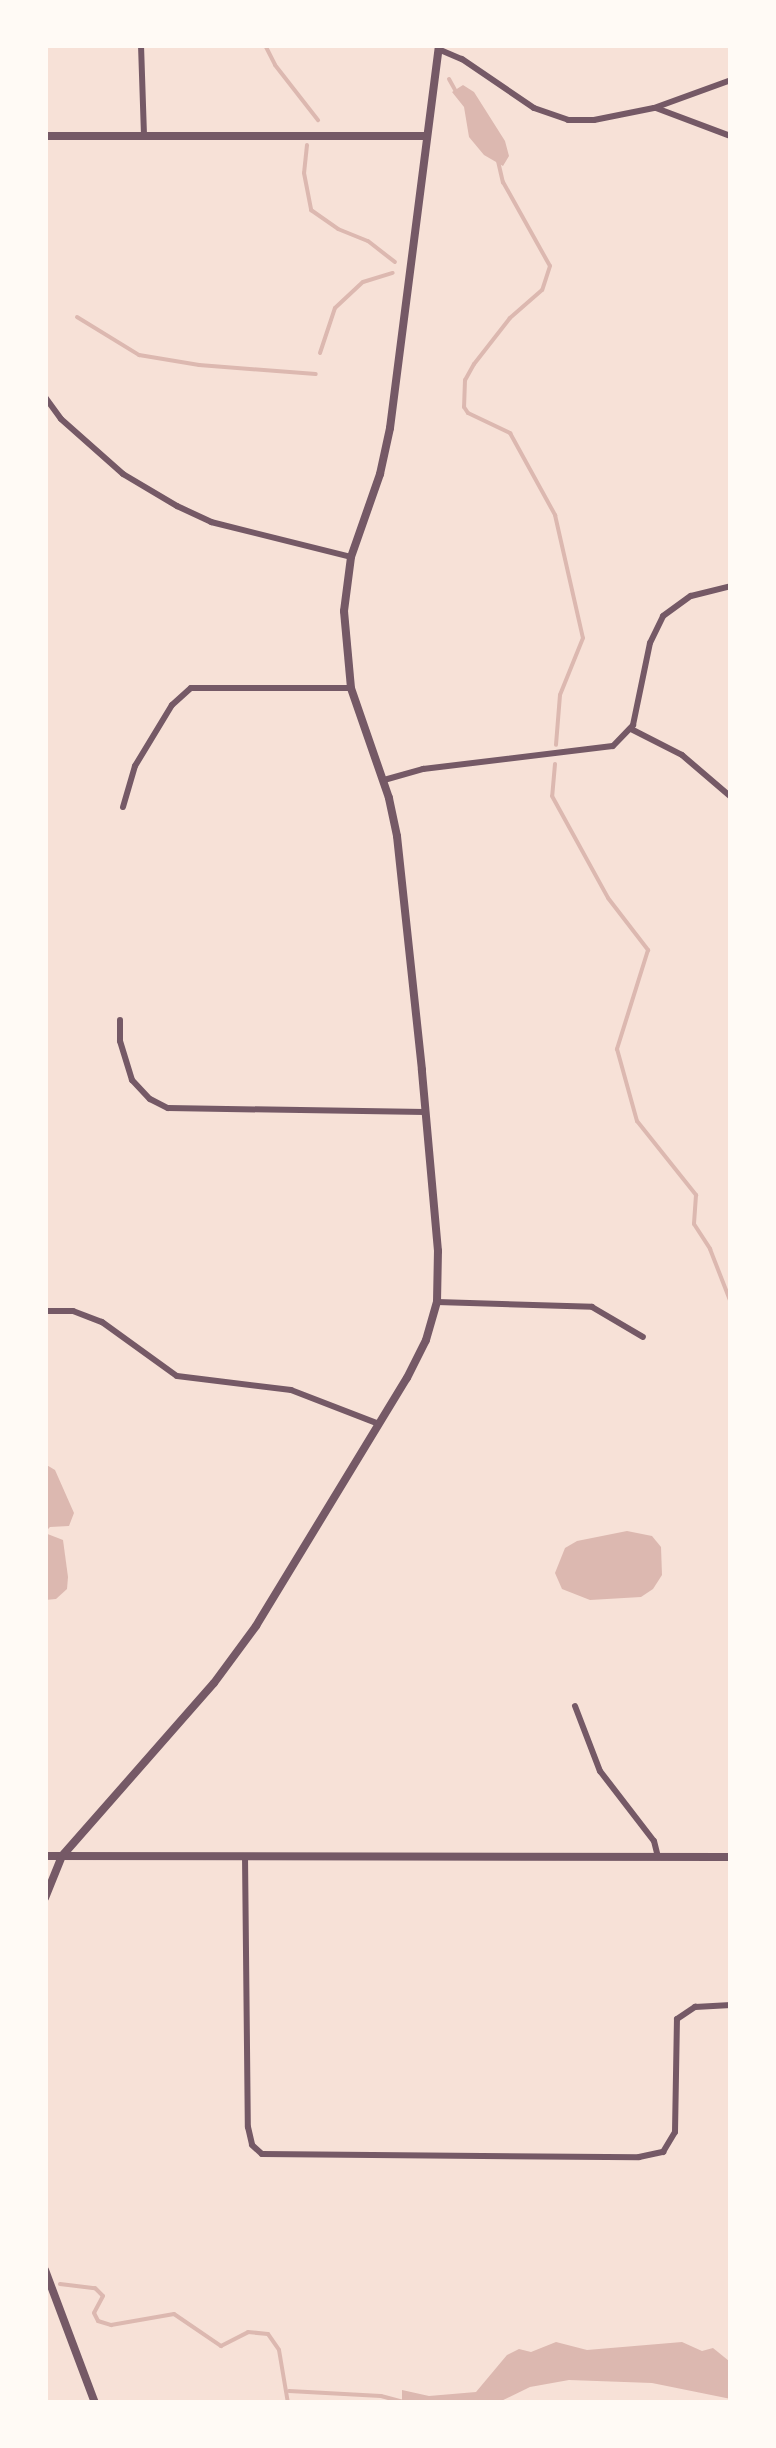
<!DOCTYPE html>
<style>
body{margin:0}
#map{position:relative;width:776px;height:2448px;overflow:hidden;background:#f7e1d7;font-family:Overpass,sans-serif}
div>[style]{position:absolute}
[style*='--x']{left:calc(var(--x)*1px);top:calc(var(--y)*1px);width:calc(var(--w)*1px);rotate:calc(var(--a)*1deg)}
.water>*{inset:0;background:#dcb8b0}
.stream>*{height:4px;margin:-2px;padding:0 2px;transform-origin:2px;border-radius:2px;background:#dcb8b0}
.minor>*{height:6px;margin:-3px;padding:0 3px;transform-origin:3px;border-radius:3px;background:#755966}
.tertiary>*{height:8px;margin:-4px;padding:0 4px;transform-origin:4px;border-radius:4px;background:#755966}
span{translate:-50% -50%;white-space:nowrap;text-align:center;line-height:1.15;-webkit-text-stroke:8px #fffaf5;paint-order:stroke}
.frame{position:absolute;inset:0;border:48px solid #fffaf5;pointer-events:none}
</style>
<div id="map">
<div class="water">
<div style="clip-path:polygon(463px 85px,474px 92px,505px 141px,509px 156px,503px 166px,484px 155px,469px 137px,464px 107px,452px 92px)"></div>
<div style="clip-path:polygon(45px 1464px,55px 1470px,74px 1513px,69px 1526px,50px 1527px,45px 1532px)"></div>
<div style="clip-path:polygon(627px 1531px,652px 1536px,661px 1547px,662px 1575px,653px 1589px,641px 1597px,590px 1600px,562px 1589px,555px 1573px,565px 1548px,577px 1541px)"></div>
<div style="clip-path:polygon(45px 1533px,63px 1540px,68px 1577px,67px 1589px,56px 1599px,45px 1600px)"></div>
<div style="clip-path:polygon(556px 2342px,587px 2350px,682px 2342px,702px 2351px,713px 2348px,729px 2361px,731px 2399px,652px 2383px,569px 2380px,530px 2387px,497px 2403px,402px 2403px,402px 2390px,429px 2396px,476px 2392px,507px 2355px,519px 2349px,531px 2352px)"></div>
</div>
<div class="stream">
<div style="--x:265;--y:45;--w:22;--a:63"></div>
<div style="--x:275;--y:65;--w:70;--a:52"></div>
<div style="--x:449;--y:79;--w:13;--a:61"></div>
<div style="--x:307;--y:145;--w:28;--a:96"></div>
<div style="--x:304;--y:173;--w:38;--a:79"></div>
<div style="--x:311;--y:210;--w:33;--a:35"></div>
<div style="--x:338;--y:229;--w:32;--a:22"></div>
<div style="--x:368;--y:241;--w:34;--a:38"></div>
<div style="--x:498;--y:161;--w:22;--a:77"></div>
<div style="--x:503;--y:182;--w:96;--a:60.8"></div>
<div style="--x:550;--y:266;--w:25;--a:108"></div>
<div style="--x:542;--y:290;--w:43;--a:138.8"></div>
<div style="--x:510;--y:318;--w:58;--a:128"></div>
<div style="--x:474;--y:364;--w:18;--a:119"></div>
<div style="--x:465;--y:380;--w:27;--a:92"></div>
<div style="--x:464;--y:407;--w:7;--a:56"></div>
<div style="--x:468;--y:413;--w:47;--a:25.5"></div>
<div style="--x:510;--y:433;--w:94;--a:61.2"></div>
<div style="--x:555;--y:515;--w:126;--a:77.2"></div>
<div style="--x:583;--y:638;--w:61;--a:112"></div>
<div style="--x:560;--y:695;--w:50;--a:94.6"></div>
<div style="--x:77;--y:317;--w:73;--a:31.5"></div>
<div style="--x:139;--y:355;--w:61;--a:9.5"></div>
<div style="--x:199;--y:365;--w:117;--a:4.4"></div>
<div style="--x:320;--y:353;--w:47;--a:-71.6"></div>
<div style="--x:335;--y:308;--w:38;--a:-43"></div>
<div style="--x:363;--y:282;--w:31;--a:-17"></div>
<div style="--x:555;--y:764;--w:32;--a:95"></div>
<div style="--x:552;--y:796;--w:116;--a:61.2"></div>
<div style="--x:608;--y:898;--w:66;--a:52.4"></div>
<div style="--x:648;--y:950;--w:104;--a:107.4"></div>
<div style="--x:617;--y:1049;--w:75;--a:74.5"></div>
<div style="--x:637;--y:1121;--w:95;--a:51.4"></div>
<div style="--x:696;--y:1195;--w:29;--a:94"></div>
<div style="--x:694;--y:1224;--w:30;--a:57"></div>
<div style="--x:710;--y:1249;--w:58;--a:68.7"></div>
<div style="--x:60;--y:2284;--w:35;--a:7"></div>
<div style="--x:95;--y:2288;--w:11;--a:45"></div>
<div style="--x:103;--y:2296;--w:19;--a:118"></div>
<div style="--x:94;--y:2313;--w:9;--a:63"></div>
<div style="--x:98;--y:2321;--w:14;--a:17"></div>
<div style="--x:111;--y:2325;--w:64;--a:-9.9"></div>
<div style="--x:174;--y:2314;--w:57;--a:34.2"></div>
<div style="--x:221;--y:2346;--w:30;--a:-27"></div>
<div style="--x:248;--y:2332;--w:20;--a:6"></div>
<div style="--x:268;--y:2334;--w:19;--a:55"></div>
<div style="--x:279;--y:2350;--w:54;--a:80.4"></div>
<div style="--x:289;--y:2391;--w:92;--a:3.1"></div>
<div style="--x:381;--y:2396;--w:28;--a:15"></div>
</div>
<div class="minor">
<div style="--x:141;--y:45;--w:90;--a:88.1"></div>
<div style="--x:438;--y:49;--w:26;--a:23"></div>
<div style="--x:462;--y:59;--w:87;--a:34.2"></div>
<div style="--x:534;--y:108;--w:36;--a:19"></div>
<div style="--x:568;--y:120;--w:26;--a:0"></div>
<div style="--x:594;--y:120;--w:61;--a:-11.3"></div>
<div style="--x:654;--y:108;--w:82;--a:-20"></div>
<div style="--x:731;--y:91;--w:50;--a:90"></div>
<div style="--x:656;--y:108;--w:77;--a:20.6"></div>
<div style="--x:45;--y:397;--w:27;--a:54"></div>
<div style="--x:61;--y:419;--w:83;--a:41.6"></div>
<div style="--x:123;--y:474;--w:63;--a:30.7"></div>
<div style="--x:177;--y:506;--w:38;--a:25"></div>
<div style="--x:211;--y:522;--w:144;--a:14"></div>
<div style="--x:631;--y:729;--w:57;--a:27"></div>
<div style="--x:682;--y:755;--w:65;--a:40.6"></div>
<div style="--x:384;--y:780;--w:41;--a:-15.8"></div>
<div style="--x:423;--y:769;--w:191;--a:-6.9"></div>
<div style="--x:613;--y:746;--w:29;--a:-46"></div>
<div style="--x:633;--y:725;--w:84;--a:-78.3"></div>
<div style="--x:650;--y:643;--w:30;--a:-64"></div>
<div style="--x:663;--y:616;--w:34;--a:-36"></div>
<div style="--x:691;--y:596;--w:41;--a:-14"></div>
<div style="--x:123;--y:807;--w:43;--a:-73.7"></div>
<div style="--x:135;--y:766;--w:71;--a:-58.8"></div>
<div style="--x:172;--y:705;--w:25;--a:-42"></div>
<div style="--x:191;--y:688;--w:160;--a:0"></div>
<div style="--x:120;--y:1020;--w:21;--a:90"></div>
<div style="--x:120;--y:1041;--w:41;--a:72.9"></div>
<div style="--x:132;--y:1080;--w:26;--a:47"></div>
<div style="--x:150;--y:1099;--w:20;--a:27"></div>
<div style="--x:168;--y:1108;--w:257;--a:0.9"></div>
<div style="--x:437;--y:1302;--w:155;--a:1.8"></div>
<div style="--x:592;--y:1307;--w:59;--a:30.5"></div>
<div style="--x:45;--y:1311;--w:28;--a:0"></div>
<div style="--x:73;--y:1311;--w:31;--a:21"></div>
<div style="--x:102;--y:1322;--w:92;--a:35.8"></div>
<div style="--x:177;--y:1376;--w:115;--a:7"></div>
<div style="--x:291;--y:1390;--w:94;--a:21.1"></div>
<div style="--x:575;--y:1706;--w:70;--a:69"></div>
<div style="--x:600;--y:1771;--w:88;--a:52.4"></div>
<div style="--x:654;--y:1841;--w:16;--a:76"></div>
<div style="--x:245;--y:1856;--w:271;--a:89.4"></div>
<div style="--x:248;--y:2127;--w:18;--a:77"></div>
<div style="--x:252;--y:2145;--w:13;--a:42"></div>
<div style="--x:262;--y:2154;--w:377;--a:0.5"></div>
<div style="--x:639;--y:2157;--w:25;--a:-12"></div>
<div style="--x:663;--y:2152;--w:23;--a:-59"></div>
<div style="--x:675;--y:2132;--w:113;--a:-89"></div>
<div style="--x:677;--y:2019;--w:22;--a:-34"></div>
<div style="--x:695;--y:2007;--w:36;--a:-3"></div>
</div>
<div class="tertiary">
<div style="--x:45;--y:136;--w:380;--a:0"></div>
<div style="--x:45;--y:1856;--w:686;--a:0.08"></div>
<div style="--x:45;--y:1898;--w:45;--a:-68"></div>
<div style="--x:62;--y:1856;--w:230;--a:-48.7"></div>
<div style="--x:214;--y:1683;--w:71;--a:-53.6"></div>
<div style="--x:256;--y:1626;--w:290;--a:-58.7"></div>
<div style="--x:407;--y:1378;--w:42;--a:-63.4"></div>
<div style="--x:426;--y:1340;--w:40;--a:-74"></div>
<div style="--x:437;--y:1302;--w:51;--a:-88.9"></div>
<div style="--x:438;--y:1251;--w:182;--a:-95.1"></div>
<div style="--x:422;--y:1070;--w:235;--a:-96.1"></div>
<div style="--x:397;--y:836;--w:39;--a:-102"></div>
<div style="--x:389;--y:798;--w:116;--a:-109.1"></div>
<div style="--x:351;--y:688;--w:77;--a:-95.2"></div>
<div style="--x:344;--y:611;--w:54;--a:-82.6"></div>
<div style="--x:351;--y:557;--w:88;--a:-70.7"></div>
<div style="--x:380;--y:474;--w:47;--a:-77.7"></div>
<div style="--x:390;--y:428;--w:386;--a:-82.7"></div>
<div style="--x:45;--y:2270;--w:142;--a:69.4"></div>
</div>
<div class="frame"></div>
</div>
